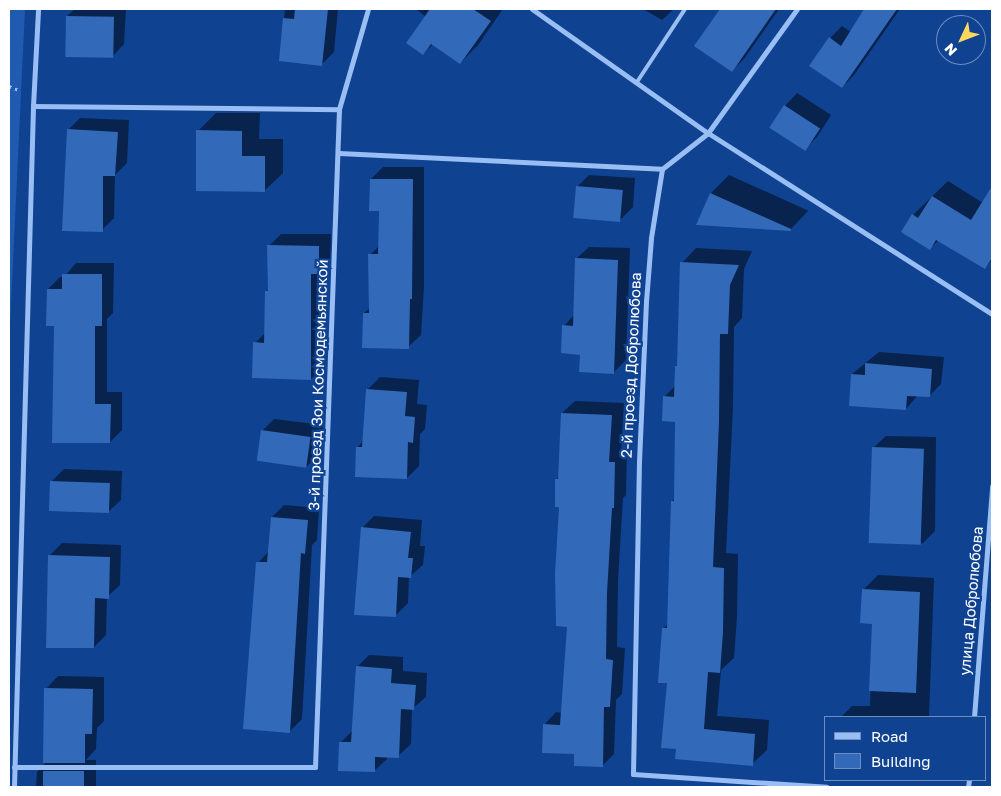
<!DOCTYPE html>
<meta charset="utf-8">
<style>
body{margin:0}
#map{position:relative;width:1001px;height:796px;overflow:hidden;background:#0f4291;font-family:"Golos Text",sans-serif}
div>[style]{position:absolute}
[style*='--x']{left:calc(var(--x)*1px);top:calc(var(--y)*1px);width:calc(var(--w)*1px);rotate:calc(var(--a)*1deg)}
.green>*{inset:0;background:#205bb1}
.shadow>*{inset:0;background:#0007}
.building>*{inset:0;background:#3369b9;transform-origin:0 0}
.path>*{height:3px;margin-top:-1.5px;transform-origin:0;background:repeating-linear-gradient(90deg,#99bef4 0 2.5px,transparent 0 6.5px)}
.lane>*{height:4px;margin:-2px;padding:0 2px;transform-origin:2px;border-radius:2px;background:#99bef4}
.street>*{height:5px;margin:-2.5px;padding:0 2.5px;transform-origin:2.5px;border-radius:2.5px;background:#99bef4}
span{translate:-50% -50%;white-space:nowrap;text-align:center;line-height:1.15;-webkit-text-stroke:4.5px #0f4291;paint-order:stroke}
.street-label{font-size:15px;color:#fff}
.frame{position:absolute;inset:0;border:10px solid #fff;pointer-events:none}
.legend{position:absolute;left:824px;top:716px;width:162px;height:65px;box-sizing:border-box;background:#0f4291;border:1px solid #6f8ebd;margin:0;padding:6px 9px;list-style:none;font-size:15px;color:#fff}
.legend li{display:flex;align-items:center;gap:10px;height:25px}
.legend b{width:25px;border:1px solid #6f8ebd}
.north{position:absolute;left:936px;top:15px;width:50px;height:50px;box-sizing:border-box;background:#0f4291;border:1px solid #6f8ebd;border-radius:50%;rotate:227deg;font-size:14px;font-weight:700;line-height:20px;text-align:center;color:#fff}
.north::after{content:'';display:block;margin:auto;width:18px;height:22px;background:#ffd75c;clip-path:polygon(50% 0,100% 100%,50% 72%,0 100%)}
</style>
<div id="map">
<div class="green">
<div style="clip-path:polygon(9px 9px,25px 9px,9px 346px)"></div>
</div>
<div class="shadow">
<div style="clip-path:polygon(75px 9px,126px 9px,124px 44px,112px 57px,67px 16px)"></div>
<div style="clip-path:polygon(285px 9px,338px 9px,334px 52px,322px 64px,280px 60px)"></div>
<div style="clip-path:polygon(416px 9px,503px 9px,478px 45px,460px 63px,433px 44px,423px 54px,426px 17px)"></div>
<div style="clip-path:polygon(643px 9px,674px 9px,662px 20px)"></div>
<div style="clip-path:polygon(721px 9px,779px 9px,744px 59px,731px 71px,696px 45px)"></div>
<div style="clip-path:polygon(866px 9px,900px 9px,854px 75px,842px 87px,830px 38px,842px 26px,851px 32px)"></div>
<div style="clip-path:polygon(797px 93px,831px 115px,817px 137px,805px 149px,785px 106px)"></div>
<div style="clip-path:polygon(216px 113px,260px 113px,259px 139px,283px 139px,283px 173px,264px 191px,198px 131px)"></div>
<div style="clip-path:polygon(80px 118px,129px 120px,127px 163px,115px 175px,114px 218px,102px 230px,68px 130px)"></div>
<div style="clip-path:polygon(383px 167px,424px 167px,424px 286px,421px 335px,408px 347px,364px 313px,370px 308px,370px 255px,380px 245px,380px 210px,371px 179px)"></div>
<div style="clip-path:polygon(589px 175px,635px 178px,633px 207px,621px 219px,577px 187px)"></div>
<div style="clip-path:polygon(729px 175px,809px 211px,808px 211px,790px 230px,698px 224px,711px 193px)"></div>
<div style="clip-path:polygon(948px 181px,983px 203px,992px 188px,992px 260px,985px 268px,939px 240px,930px 248px,913px 215px)"></div>
<div style="clip-path:polygon(281px 234px,331px 234px,330px 260px,323px 268px,323px 367px,311px 379px,255px 343px,266px 332px,266px 292px,269px 289px,269px 246px)"></div>
<div style="clip-path:polygon(589px 247px,630px 248px,626px 360px,614px 372px,581px 354px,564px 326px,574px 315px,576px 259px)"></div>
<div style="clip-path:polygon(696px 248px,752px 251px,744px 269px,742px 318px,734px 327px,733px 407px,726px 553px,738px 554px,737px 617px,734px 658px,721px 670px,717px 716px,769px 720px,767px 750px,752px 764px,677px 748px,668px 682px,663px 629px,668px 624px,672px 501px,675px 498px,677px 420px,664px 397px,676px 385px,676px 366px,679px 364px,682px 263px)"></div>
<div style="clip-path:polygon(76px 263px,114px 263px,113px 313px,107px 319px,107px 392px,122px 392px,122px 430px,110px 442px,55px 325px,48px 289px,60px 277px,64px 277px)"></div>
<div style="clip-path:polygon(879px 352px,944px 357px,941px 384px,929px 396px,918px 395px,906px 409px,852px 374px)"></div>
<div style="clip-path:polygon(380px 377px,419px 380px,417px 404px,427px 405px,425px 429px,420px 434px,419px 466px,407px 478px,357px 448px,363px 441px,368px 389px)"></div>
<div style="clip-path:polygon(575px 401px,624px 403px,621px 450px,627px 450px,626px 495px,623px 498px,618px 580px,617px 647px,625px 648px,622px 694px,616px 700px,614px 754px,602px 766px,576px 753px,544px 725px,556px 712px,562px 713px,568px 626px,561px 506px,557px 479px,559px 476px,562px 413px)"></div>
<div style="clip-path:polygon(274px 419px,323px 425px,320px 454px,307px 466px,262px 431px)"></div>
<div style="clip-path:polygon(886px 436px,936px 437px,935px 531px,922px 544px,873px 448px)"></div>
<div style="clip-path:polygon(64px 469px,122px 471px,121px 500px,108px 512px,51px 482px)"></div>
<div style="clip-path:polygon(284px 505px,319px 508px,317px 540px,312px 545px,302px 719px,289px 732px,258px 563px,269px 551px,272px 517px)"></div>
<div style="clip-path:polygon(374px 516px,422px 520px,420px 546px,425px 546px,423px 565px,409px 577px,408px 603px,396px 615px,362px 528px)"></div>
<div style="clip-path:polygon(62px 543px,121px 545px,120px 585px,107px 597px,106px 635px,94px 647px,49px 556px)"></div>
<div style="clip-path:polygon(878px 575px,934px 578px,929px 717px,841px 717px,852px 706px,870px 706px,873px 623px,863px 590px)"></div>
<div style="clip-path:polygon(369px 655px,403px 657px,403px 671px,427px 673px,426px 697px,412px 709px,411px 744px,398px 756px,387px 756px,387px 759px,374px 771px,340px 743px,353px 730px,357px 667px)"></div>
<div style="clip-path:polygon(58px 676px,104px 677px,104px 721px,97px 728px,96px 749px,86px 760px,96px 760px,96px 787px,36px 787px,37px 772px,47px 761px,46px 689px)"></div>
</div>
<div class="building">
<div style="clip-path:polygon(295px 9px,328px 9px,322px 66px,279px 61px,283px 18px,294px 19px)"></div>
<div style="clip-path:polygon(430px 9px,473px 9px,491px 21px,460px 64px,431px 44px,423px 55px,406px 43px)"></div>
<div style="clip-path:polygon(720px 9px,776px 9px,732px 72px,694px 46px)"></div>
<div style="clip-path:polygon(864px 9px,897px 9px,842px 88px,809px 66px,829px 37px,841px 46px)"></div>
<div style="left:66px;top:16px;width:48px;height:41px;rotate:1deg"></div>
<div style="left:784px;top:105px;width:43px;height:27px;rotate:33deg"></div>
<div style="clip-path:polygon(67px 129px,118px 132px,115px 176px,103px 176px,103px 232px,62px 231px)"></div>
<div style="clip-path:polygon(196px 130px,242px 131px,242px 156px,265px 156px,265px 192px,196px 191px)"></div>
<div style="clip-path:polygon(370px 179px,413px 179px,412px 299px,410px 299px,409px 349px,362px 348px,363px 313px,369px 313px,368px 254px,378px 254px,379px 211px,369px 211px)"></div>
<div style="left:576px;top:186px;width:47px;height:32px;rotate:5deg"></div>
<div style="clip-path:polygon(992px 186px,992px 258px,985px 269px,936px 240px,930px 250px,901px 232px,912px 214px,918px 218px,932px 196px,971px 220px)"></div>
<div style="clip-path:polygon(710px 193px,791px 229px,791px 231px,696px 225px)"></div>
<div style="clip-path:polygon(267px 245px,319px 246px,319px 274px,311px 274px,311px 380px,252px 378px,253px 342px,264px 343px,265px 291px,268px 291px)"></div>
<div style="clip-path:polygon(575px 258px,618px 260px,614px 374px,579px 372px,580px 355px,561px 353px,562px 325px,573px 326px)"></div>
<div style="clip-path:polygon(680px 262px,739px 265px,730px 285px,728px 334px,720px 334px,719px 422px,713px 567px,724px 568px,723px 632px,720px 673px,708px 672px,704px 729px,755px 734px,753px 766px,675px 759px,676px 749px,661px 748px,667px 683px,658px 683px,662px 628px,667px 628px,671px 501px,674px 501px,675px 422px,662px 421px,663px 396px,674px 397px,675px 366px,677px 366px)"></div>
<div style="clip-path:polygon(62px 274px,102px 274px,102px 326px,95px 326px,95px 404px,111px 404px,110px 443px,52px 443px,54px 326px,46px 326px,47px 289px,62px 289px)"></div>
<div style="clip-path:polygon(865px 363px,932px 369px,930px 397px,907px 396px,906px 410px,849px 406px,851px 374px,865px 375px)"></div>
<div style="clip-path:polygon(366px 389px,407px 392px,405px 416px,415px 417px,413px 443px,408px 442px,407px 479px,355px 477px,356px 447px,362px 447px)"></div>
<div style="clip-path:polygon(561px 413px,612px 415px,609px 462px,615px 462px,614px 508px,612px 508px,607px 593px,606px 659px,613px 660px,610px 707px,604px 707px,603px 767px,574px 766px,574px 754px,542px 753px,543px 724px,560px 725px,567px 627px,556px 626px,555px 574px,559px 507px,555px 507px,555px 479px,558px 479px)"></div>
<div style="left:261px;top:430px;width:50px;height:31px;rotate:8deg"></div>
<div style="left:872px;top:447px;width:52px;height:96px;rotate:2deg"></div>
<div style="left:50px;top:481px;width:60px;height:30px;rotate:2deg"></div>
<div style="clip-path:polygon(271px 517px,308px 520px,305px 554px,301px 553px,290px 733px,243px 729px,256px 562px,267px 562px)"></div>
<div style="clip-path:polygon(361px 527px,411px 532px,408px 558px,413px 558px,411px 578px,398px 577px,396px 617px,354px 615px)"></div>
<div style="clip-path:polygon(48px 555px,110px 557px,109px 599px,95px 598px,94px 648px,46px 648px)"></div>
<div style="clip-path:polygon(862px 589px,920px 592px,916px 693px,869px 691px,872px 624px,860px 623px)"></div>
<div style="clip-path:polygon(356px 666px,392px 669px,391px 683px,416px 685px,414px 710px,401px 709px,399px 758px,375px 757px,375px 772px,338px 771px,339px 742px,351px 742px)"></div>
<div style="clip-path:polygon(44px 688px,93px 689px,92px 734px,85px 734px,85px 763px,43px 763px)"></div>
<div style="left:43px;top:771px;width:41px;height:16px"></div>
</div>
<div class="path">
<div style="--x:9;--y:86;--w:11;--a:22"></div>
</div>
<div class="lane">
<div style="--x:637;--y:82;--w:87;--a:-56.7"></div>
</div>
<div class="street">
<div style="--x:532;--y:9;--w:215;--a:35.2"></div>
<div style="--x:708;--y:133;--w:337;--a:32.5"></div>
<div style="--x:797;--y:9;--w:153;--a:125.7"></div>
<div style="--x:708;--y:133;--w:58;--a:142"></div>
<div style="--x:662;--y:169;--w:70;--a:99.1"></div>
<div style="--x:651;--y:238;--w:63;--a:94.5"></div>
<div style="--x:646;--y:301;--w:160;--a:92.5"></div>
<div style="--x:639;--y:461;--w:313;--a:91.1"></div>
<div style="--x:633;--y:774;--w:194;--a:3.8"></div>
<div style="--x:33;--y:106;--w:306;--a:0.6"></div>
<div style="--x:339;--y:153;--w:323;--a:2.8"></div>
<div style="--x:974;--y:717;--w:232;--a:-85.5"></div>
<div style="--x:14;--y:767;--w:301;--a:0"></div>
<div style="--x:315;--y:767;--w:658;--a:-87.91"></div>
<div style="--x:339;--y:109;--w:104;--a:-73.8"></div>
<div style="--x:14;--y:787;--w:681;--a:-88.4"></div>
<div style="--x:33;--y:106;--w:97;--a:-87"></div>
<div style="--x:968;--y:787;--w:7;--a:-82"></div>
</div>
<div class="street-label">
<span style="left:631px;top:365px;rotate:-87deg">2-й проезд Добролюбова</span>
<span style="left:318px;top:385px;rotate:-88deg">3-й проезд Зои Космодемьянской</span>
<span style="left:971px;top:601px;rotate:-85deg">улица Добролюбова</span>
</div>
<div class="frame"></div>
<ul class="legend">
<li><b style="height:6px;background:#99bef4"></b>Road</li>
<li><b style="height:14px;background:#3369b9"></b>Building</li>
</ul>
<div class="north">N</div>
</div>
